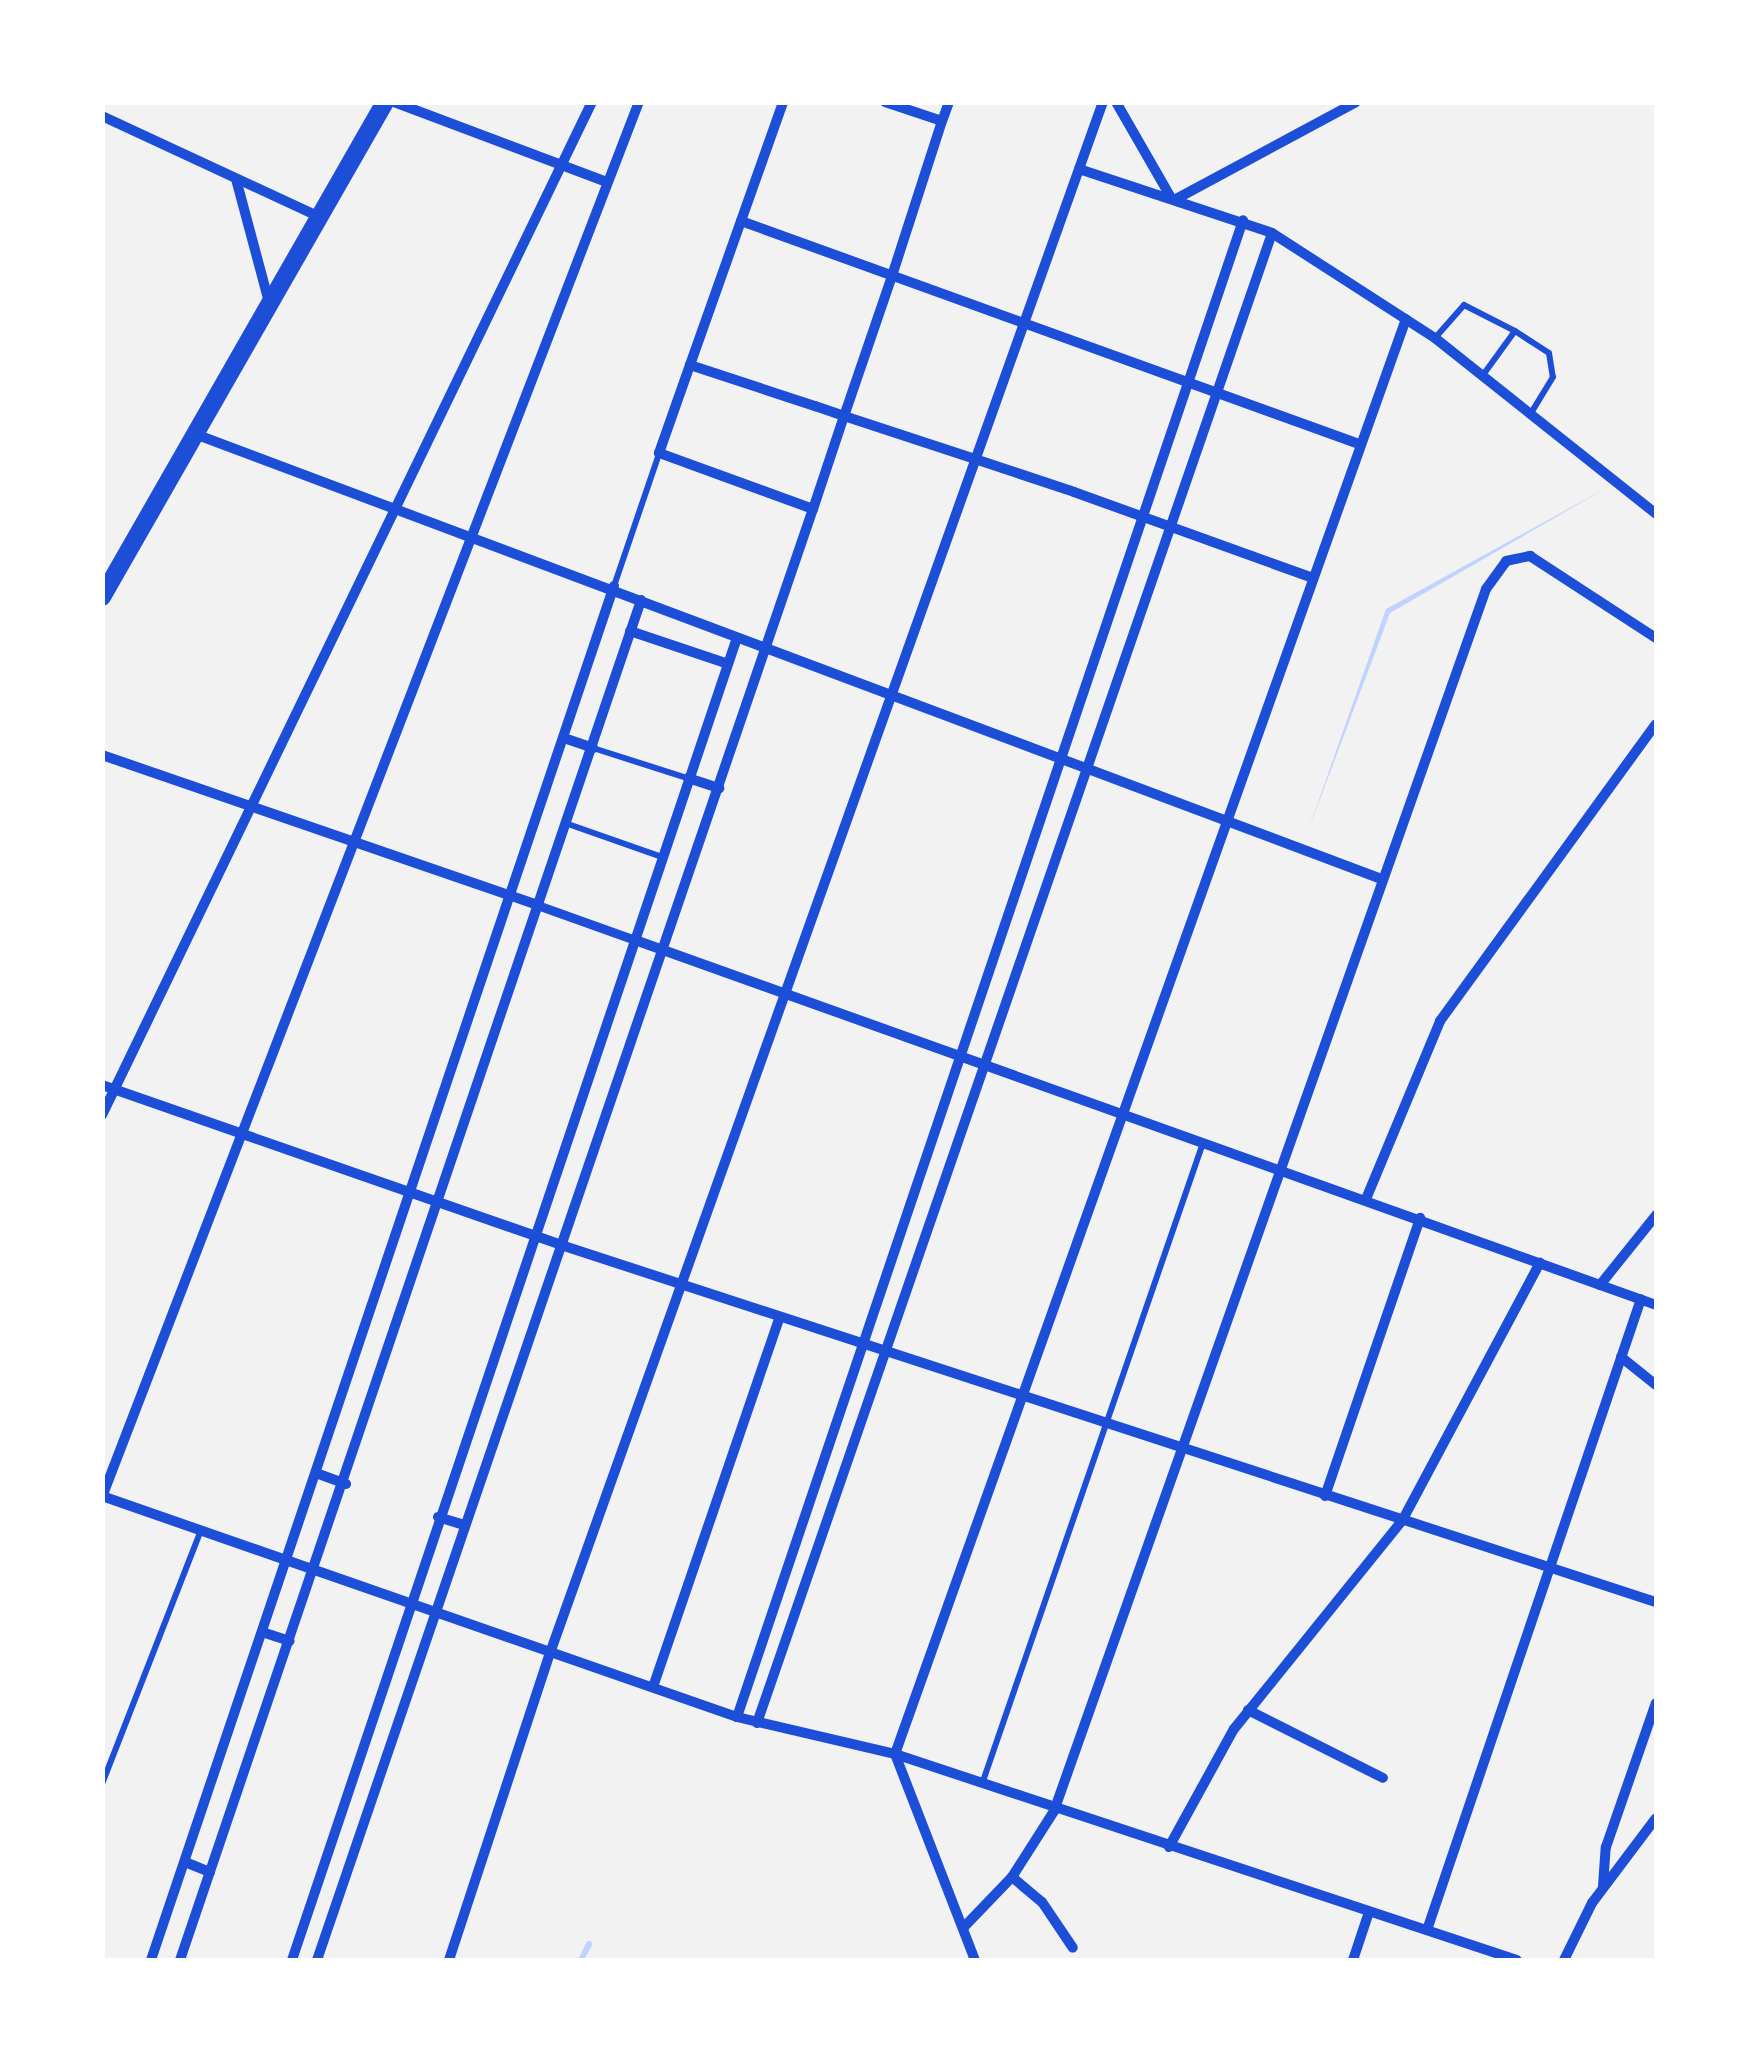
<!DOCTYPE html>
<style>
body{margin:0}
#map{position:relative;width:1759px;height:2063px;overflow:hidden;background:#f2f2f2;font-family:Mulish,sans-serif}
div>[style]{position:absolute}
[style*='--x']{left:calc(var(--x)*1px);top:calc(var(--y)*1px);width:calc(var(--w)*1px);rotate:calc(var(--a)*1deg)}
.water>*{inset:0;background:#bfd3fe}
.stream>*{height:6px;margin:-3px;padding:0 3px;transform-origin:3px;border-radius:3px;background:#bfd3fe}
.service>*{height:6px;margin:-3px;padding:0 3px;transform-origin:3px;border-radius:3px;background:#1d4ed8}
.pedestrian>*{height:9px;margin:-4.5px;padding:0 4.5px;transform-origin:4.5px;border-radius:4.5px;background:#1d4ed8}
.minor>*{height:10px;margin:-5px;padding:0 5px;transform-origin:5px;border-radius:5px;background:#1d4ed8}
.primary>*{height:18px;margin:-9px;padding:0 9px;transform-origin:9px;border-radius:9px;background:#1d4ed8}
span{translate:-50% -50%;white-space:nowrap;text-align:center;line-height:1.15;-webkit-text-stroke:8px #fff;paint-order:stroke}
.frame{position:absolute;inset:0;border:105px solid #fff;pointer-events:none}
</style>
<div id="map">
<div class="water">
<div style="clip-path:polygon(1608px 487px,1390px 613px,1308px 831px,1386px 609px)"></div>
</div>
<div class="stream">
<div style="--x:581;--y:1960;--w:18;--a:-63"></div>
</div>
<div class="service">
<div style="--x:1435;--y:338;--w:44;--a:-48.7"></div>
<div style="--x:1464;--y:305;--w:57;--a:27"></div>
<div style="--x:1483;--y:375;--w:54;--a:-54"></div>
<div style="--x:1515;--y:331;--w:40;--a:32.9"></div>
<div style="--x:1549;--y:353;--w:24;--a:81"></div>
<div style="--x:1553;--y:377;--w:42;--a:121.4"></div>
<div style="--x:614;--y:586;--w:139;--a:-71.2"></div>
<div style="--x:593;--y:748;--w:99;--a:17.7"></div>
<div style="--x:568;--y:824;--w:100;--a:19.3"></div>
<div style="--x:102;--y:1784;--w:273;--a:-68.7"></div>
<div style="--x:982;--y:1784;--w:678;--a:-70.98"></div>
</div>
<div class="pedestrian">
<div style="--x:540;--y:906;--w:101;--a:19.7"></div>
</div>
<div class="minor">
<div style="--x:394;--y:102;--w:228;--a:20.6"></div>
<div style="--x:885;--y:102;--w:60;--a:18.4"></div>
<div style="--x:949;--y:102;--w:20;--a:110"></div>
<div style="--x:942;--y:121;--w:163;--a:107.9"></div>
<div style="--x:892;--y:276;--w:148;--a:108.9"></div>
<div style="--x:844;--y:416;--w:98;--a:108.4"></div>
<div style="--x:813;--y:509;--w:164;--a:-160"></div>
<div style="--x:659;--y:453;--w:93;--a:-70.6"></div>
<div style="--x:690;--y:365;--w:132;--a:18.2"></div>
<div style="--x:815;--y:406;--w:31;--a:19"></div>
<div style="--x:844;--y:416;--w:138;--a:18.2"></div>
<div style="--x:975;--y:459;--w:104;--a:18.4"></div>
<div style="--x:1074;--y:492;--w:254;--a:19.8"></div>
<div style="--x:1116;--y:102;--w:108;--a:60.1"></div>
<div style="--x:102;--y:116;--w:240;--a:24.9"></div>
<div style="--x:1079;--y:169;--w:203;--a:18.3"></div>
<div style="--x:1272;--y:233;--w:194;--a:32.8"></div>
<div style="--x:1435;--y:338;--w:283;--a:38.5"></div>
<div style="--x:236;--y:179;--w:127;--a:75"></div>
<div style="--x:1176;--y:199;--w:204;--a:-28.3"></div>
<div style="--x:741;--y:221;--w:657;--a:19.84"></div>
<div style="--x:690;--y:365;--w:279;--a:-70.5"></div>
<div style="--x:195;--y:434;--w:1265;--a:20.56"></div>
<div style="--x:630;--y:631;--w:103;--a:18.6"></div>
<div style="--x:564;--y:738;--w:31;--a:19"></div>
<div style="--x:102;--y:755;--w:463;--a:19"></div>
<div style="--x:688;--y:778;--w:33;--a:18"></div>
<div style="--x:635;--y:940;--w:1084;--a:19.67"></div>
<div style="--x:102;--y:1085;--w:486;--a:19.2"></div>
<div style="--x:561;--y:1245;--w:1152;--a:18.06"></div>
<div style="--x:102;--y:1115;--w:1125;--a:-64.19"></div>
<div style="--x:1366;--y:1199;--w:193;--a:-67.4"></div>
<div style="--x:1440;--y:1021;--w:367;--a:-54"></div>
<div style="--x:1600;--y:1285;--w:90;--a:-51.3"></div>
<div style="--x:1621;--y:1357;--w:45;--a:38.7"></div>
<div style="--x:316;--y:1473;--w:32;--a:20"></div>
<div style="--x:102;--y:1496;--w:672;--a:19.19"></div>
<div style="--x:737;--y:1717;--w:162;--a:13.2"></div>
<div style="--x:895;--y:1754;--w:655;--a:18.32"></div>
<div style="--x:1325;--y:1496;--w:294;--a:-71.1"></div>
<div style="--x:102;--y:1497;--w:1495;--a:-68.95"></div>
<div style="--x:438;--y:1517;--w:27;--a:17"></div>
<div style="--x:262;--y:1632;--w:29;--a:18"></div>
<div style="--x:653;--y:1687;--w:391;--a:-71.1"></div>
<div style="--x:1248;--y:1710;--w:151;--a:26.7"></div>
<div style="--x:737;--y:1717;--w:1580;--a:-71.32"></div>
<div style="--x:757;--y:1723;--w:1576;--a:-70.93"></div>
<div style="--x:895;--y:1754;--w:1523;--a:-70.4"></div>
<div style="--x:895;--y:1754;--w:221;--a:68.8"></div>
<div style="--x:1169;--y:1847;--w:135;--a:-61.2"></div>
<div style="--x:1234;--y:1729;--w:267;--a:-51.1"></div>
<div style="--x:1402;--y:1521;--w:293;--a:-61.9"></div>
<div style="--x:185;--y:1862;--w:27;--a:22"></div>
<div style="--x:1012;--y:1877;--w:39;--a:40"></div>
<div style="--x:1042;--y:1902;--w:55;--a:56"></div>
<div style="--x:1603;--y:1886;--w:39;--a:-86"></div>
<div style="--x:1606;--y:1847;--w:152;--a:-70.9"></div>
<div style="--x:963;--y:1928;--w:71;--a:-46.1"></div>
<div style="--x:1012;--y:1877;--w:78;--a:-57.5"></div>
<div style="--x:1054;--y:1811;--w:1296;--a:-70.53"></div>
<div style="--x:1486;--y:589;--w:34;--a:-54"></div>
<div style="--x:1506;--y:561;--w:25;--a:-12"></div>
<div style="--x:1530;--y:556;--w:150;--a:33.1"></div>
<div style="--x:1427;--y:1930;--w:666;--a:-71.27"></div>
<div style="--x:151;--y:1960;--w:1450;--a:-71.38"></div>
<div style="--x:180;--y:1960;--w:1436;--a:-71.27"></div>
<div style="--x:292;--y:1960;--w:1392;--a:-71.4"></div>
<div style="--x:317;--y:1960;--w:1533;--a:-71.13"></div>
<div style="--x:449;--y:1960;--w:323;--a:-71.8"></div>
<div style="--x:550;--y:1653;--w:1647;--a:-70.38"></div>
<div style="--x:1353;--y:1960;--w:51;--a:-71.6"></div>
<div style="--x:1564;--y:1960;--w:64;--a:-63.8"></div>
<div style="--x:1592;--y:1903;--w:106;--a:-53"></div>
</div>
<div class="primary">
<div style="--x:102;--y:597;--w:570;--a:-60.24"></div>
</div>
<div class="frame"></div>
</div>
